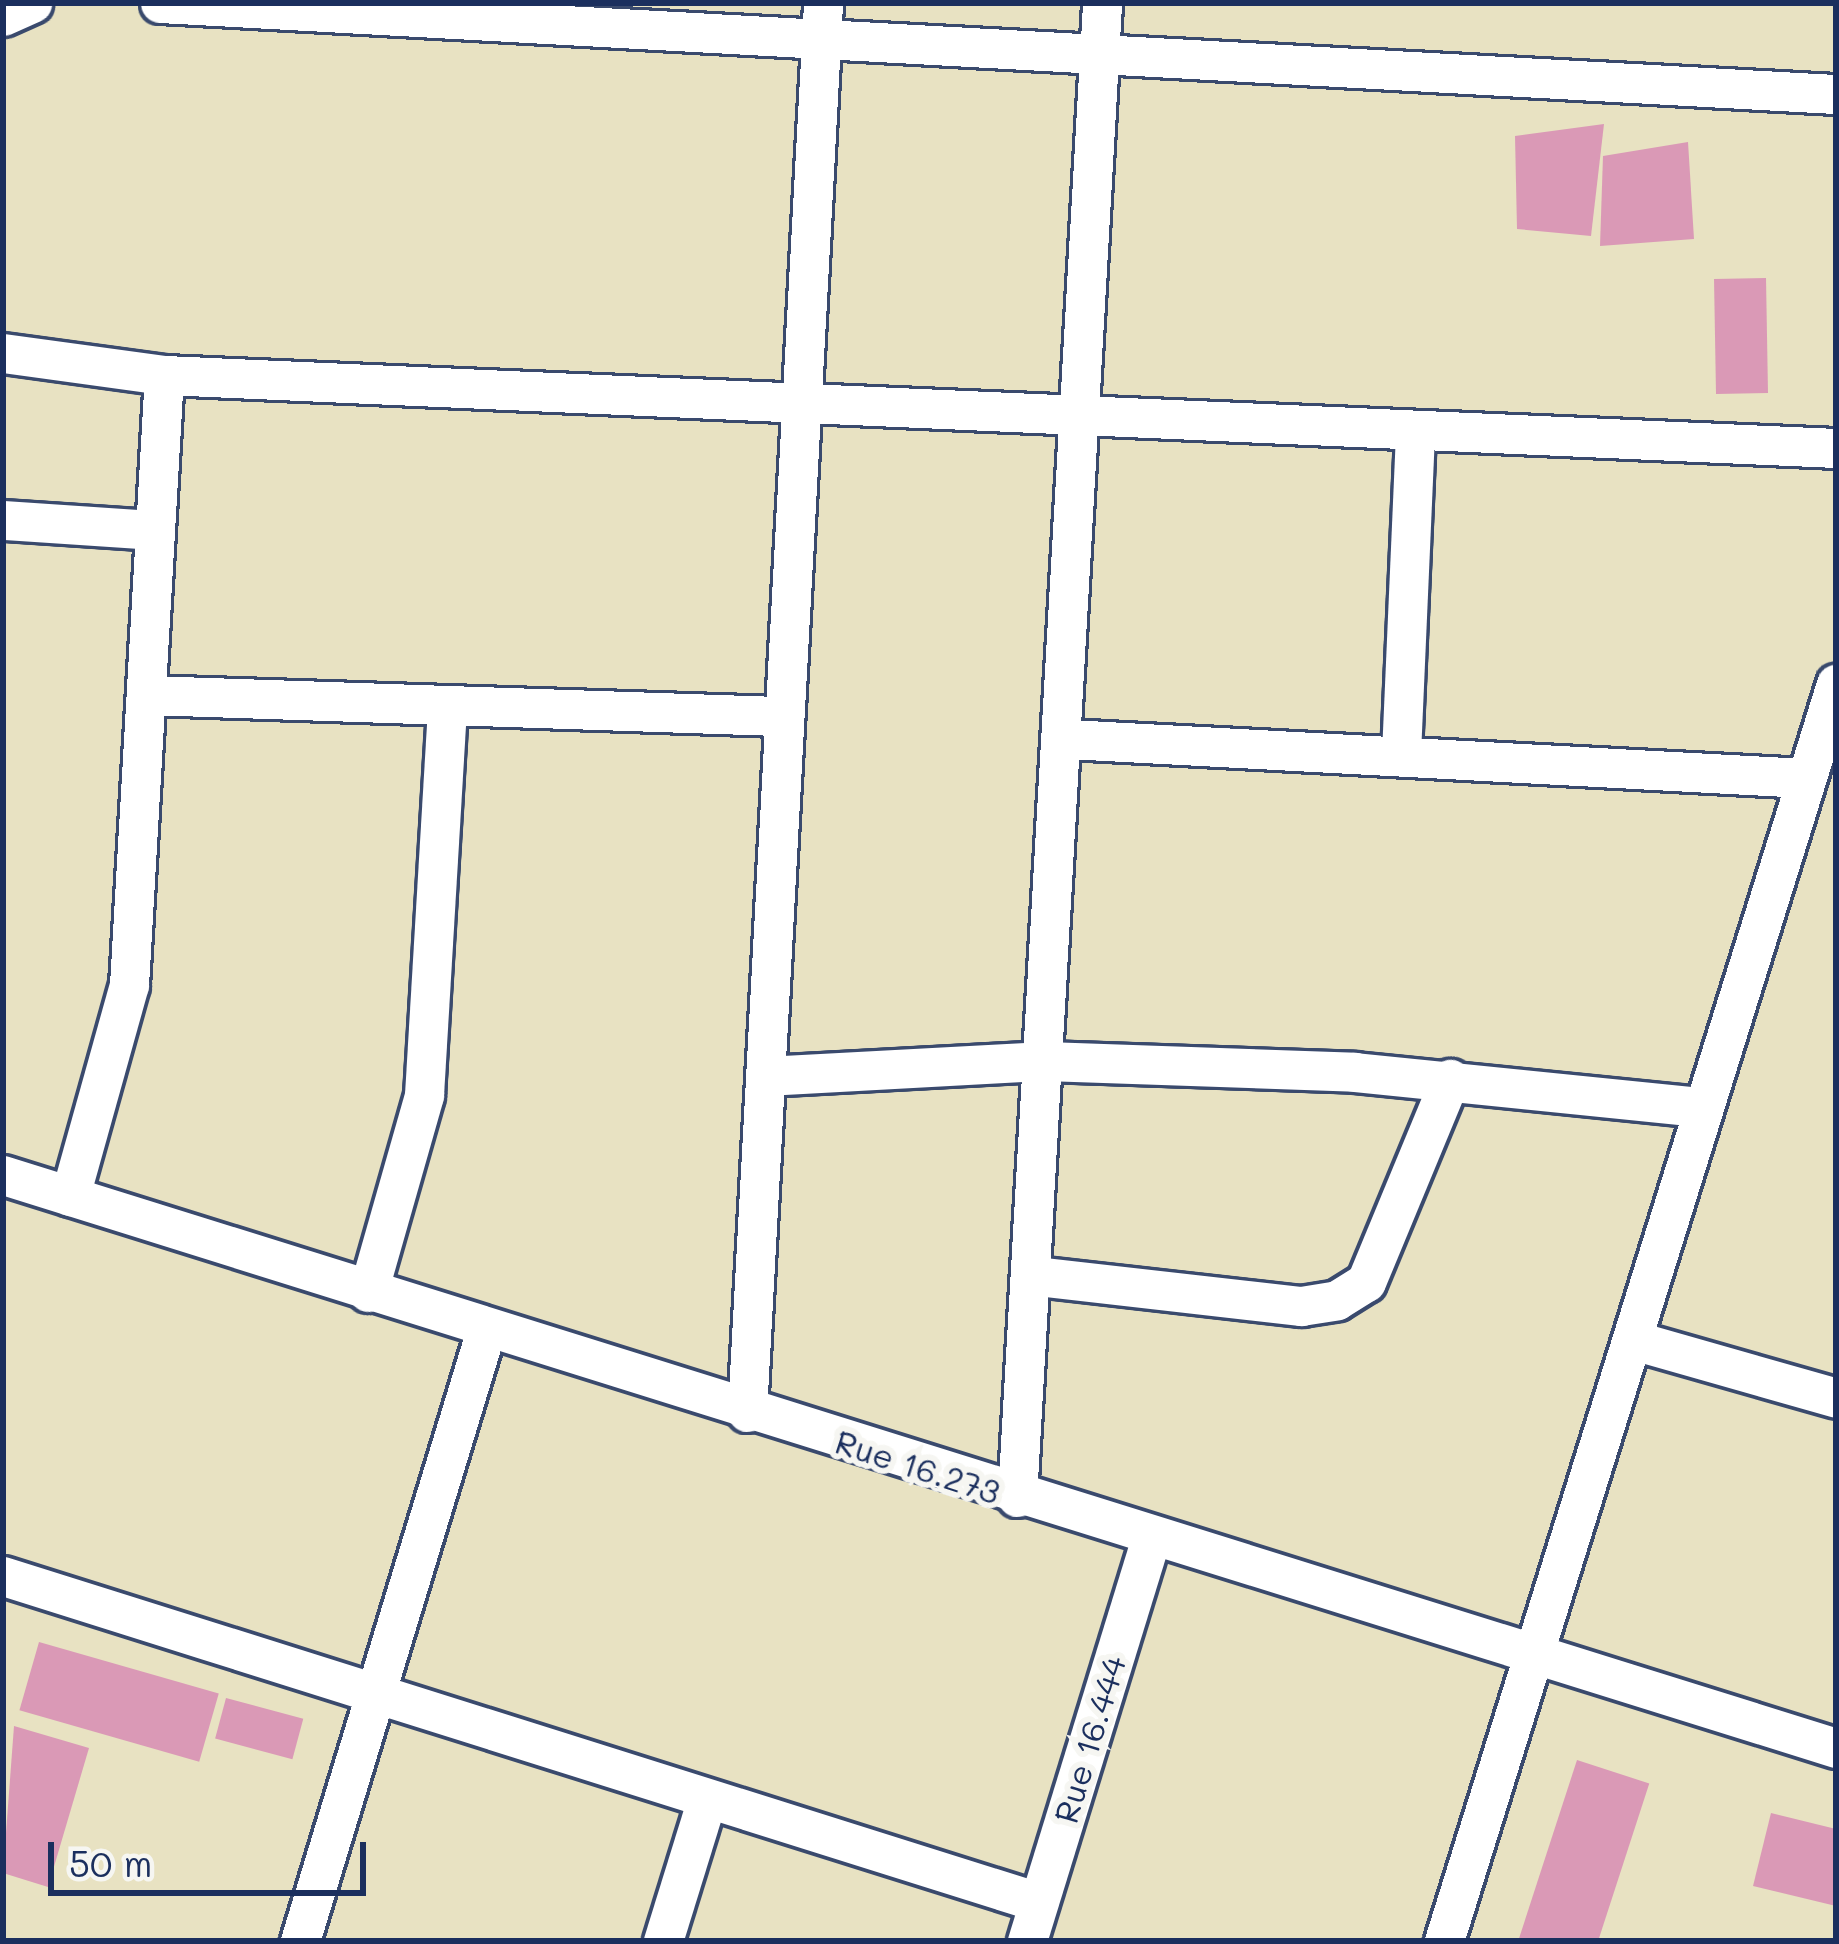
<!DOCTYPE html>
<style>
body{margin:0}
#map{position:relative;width:1839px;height:1944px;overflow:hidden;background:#e8e2c2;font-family:Mali,sans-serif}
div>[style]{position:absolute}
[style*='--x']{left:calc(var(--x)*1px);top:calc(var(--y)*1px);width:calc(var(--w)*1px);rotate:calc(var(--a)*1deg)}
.building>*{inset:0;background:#da99b6;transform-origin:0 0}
.roads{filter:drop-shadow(3px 0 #3a4a6d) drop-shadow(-3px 0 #3a4a6d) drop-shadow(0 3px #3a4a6d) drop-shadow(0 -3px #3a4a6d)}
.street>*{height:39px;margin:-19.5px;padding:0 19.5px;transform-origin:19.5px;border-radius:19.5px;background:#fff}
span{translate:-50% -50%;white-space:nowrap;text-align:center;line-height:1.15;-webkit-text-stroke:12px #f6f6f2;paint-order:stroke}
.street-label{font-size:33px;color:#1b2f5e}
.frame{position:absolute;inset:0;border:6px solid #1b2f5e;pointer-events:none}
.scale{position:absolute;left:48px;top:1842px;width:318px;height:54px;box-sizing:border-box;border:6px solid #1b2f5e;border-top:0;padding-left:15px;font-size:36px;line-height:42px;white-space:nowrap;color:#1b2f5e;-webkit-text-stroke:9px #f6f6f2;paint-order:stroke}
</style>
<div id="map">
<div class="building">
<div style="clip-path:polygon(1604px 124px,1591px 236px,1517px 229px,1515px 136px)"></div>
<div style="clip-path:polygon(1688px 142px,1694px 239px,1600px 246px,1603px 156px)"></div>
<div style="left:1766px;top:278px;width:115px;height:52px;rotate:89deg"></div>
<div style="left:39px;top:1642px;width:187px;height:71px;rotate:16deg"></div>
<div style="left:226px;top:1698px;width:80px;height:42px;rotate:15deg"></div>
<div style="clip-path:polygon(14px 1726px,89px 1748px,48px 1887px,3px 1873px)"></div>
<div style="left:1577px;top:1760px;width:76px;height:189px;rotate:18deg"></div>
<div style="clip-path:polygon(1771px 1813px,1836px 1829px,1836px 1906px,1753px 1886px)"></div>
</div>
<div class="roads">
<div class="street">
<div style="--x:160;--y:3;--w:1678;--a:3.11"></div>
<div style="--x:3;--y:16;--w:32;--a:-24"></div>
<div style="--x:3;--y:353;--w:162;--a:7.8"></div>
<div style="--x:164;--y:375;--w:1674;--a:2.5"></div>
<div style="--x:3;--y:520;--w:152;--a:3.8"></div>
<div style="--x:148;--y:695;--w:629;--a:1.91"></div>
<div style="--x:1068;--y:739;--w:739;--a:3.03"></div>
<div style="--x:1401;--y:754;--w:323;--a:-87.5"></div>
<div style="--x:765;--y:1076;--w:280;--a:-3.1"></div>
<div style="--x:1045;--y:1061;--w:310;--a:2"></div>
<div style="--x:1355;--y:1072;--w:349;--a:5.8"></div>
<div style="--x:3;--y:1175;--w:1920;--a:17.36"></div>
<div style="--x:70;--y:1196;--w:219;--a:-74.4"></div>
<div style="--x:129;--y:985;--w:611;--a:-86.72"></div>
<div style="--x:1036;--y:1276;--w:267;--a:6.5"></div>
<div style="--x:1301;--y:1306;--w:36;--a:-9"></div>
<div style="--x:1337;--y:1300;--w:34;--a:-32"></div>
<div style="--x:1366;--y:1282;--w:220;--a:-67.5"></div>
<div style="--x:368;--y:1292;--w:205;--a:-74.1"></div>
<div style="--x:424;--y:1095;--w:389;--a:-86.6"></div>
<div style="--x:1633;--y:1340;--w:211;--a:15.9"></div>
<div style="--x:747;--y:1412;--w:1411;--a:-86.91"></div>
<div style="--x:1017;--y:1497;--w:1496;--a:-86.74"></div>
<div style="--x:3;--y:1576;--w:1085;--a:17.48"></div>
<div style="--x:300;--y:1941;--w:639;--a:-73.07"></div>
<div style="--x:663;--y:1941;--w:145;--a:-72.8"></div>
<div style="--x:1027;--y:1941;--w:422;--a:-72.9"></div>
<div style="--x:1444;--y:1941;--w:1317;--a:-72.68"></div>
</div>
</div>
<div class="street-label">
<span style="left:918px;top:1466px;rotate:18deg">Rue 16.273</span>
<span style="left:1089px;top:1739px;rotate:-73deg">Rue 16.444</span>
</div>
<div class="frame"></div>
<div class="scale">50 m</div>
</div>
